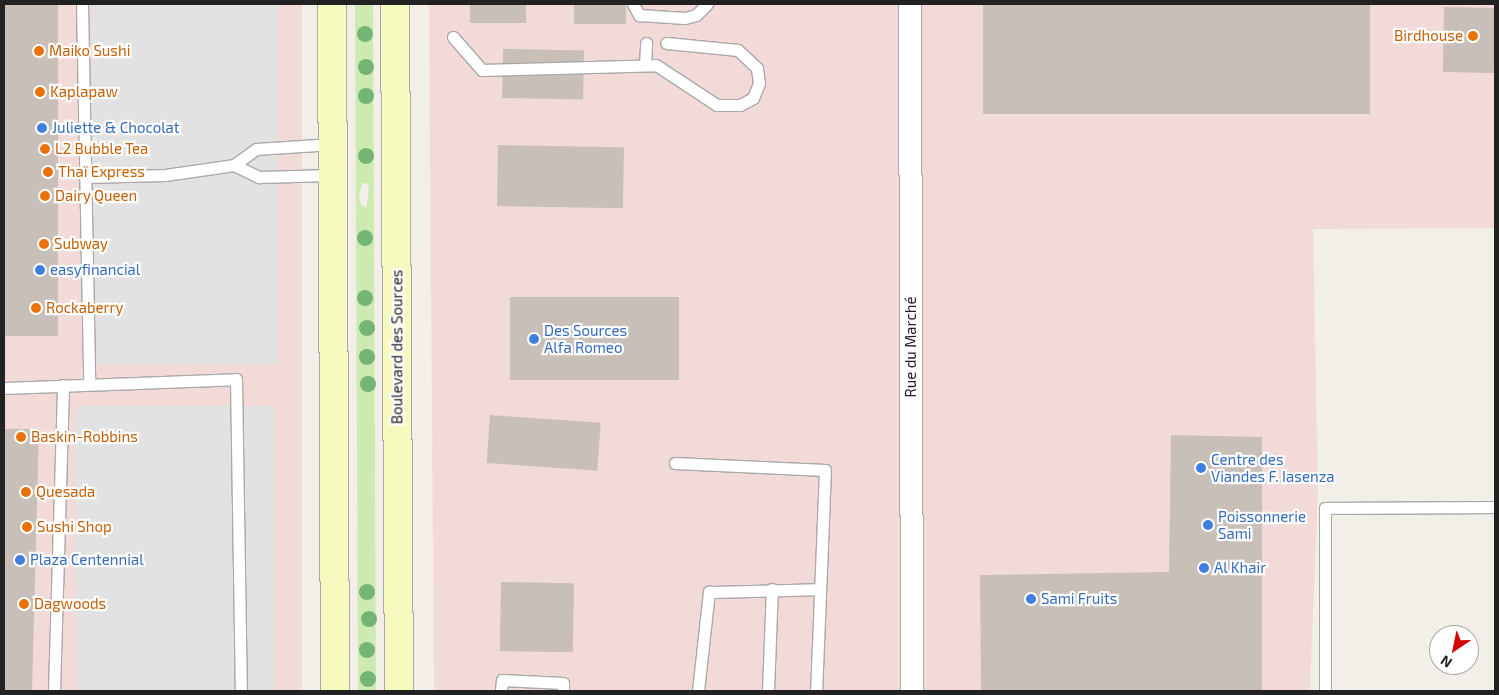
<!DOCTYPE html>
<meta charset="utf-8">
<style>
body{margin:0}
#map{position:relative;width:1499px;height:695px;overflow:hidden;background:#f2efe9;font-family:"Exo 2",sans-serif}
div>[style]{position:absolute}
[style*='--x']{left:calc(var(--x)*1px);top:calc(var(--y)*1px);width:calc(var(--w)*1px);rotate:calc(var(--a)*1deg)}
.commercial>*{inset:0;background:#f2dad9;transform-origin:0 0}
.grass>*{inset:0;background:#cdebb0}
.parking>*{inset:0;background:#e2e2e2;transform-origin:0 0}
.building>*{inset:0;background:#c7bfb8;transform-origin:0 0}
.roads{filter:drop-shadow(1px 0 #a9a9a9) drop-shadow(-1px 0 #a9a9a9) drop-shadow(0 1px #a9a9a9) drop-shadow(0 -1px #a9a9a9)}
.lane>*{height:11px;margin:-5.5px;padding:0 5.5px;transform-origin:5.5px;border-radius:5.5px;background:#fff}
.street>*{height:22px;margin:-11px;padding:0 11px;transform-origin:11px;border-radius:11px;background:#fff}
.secondary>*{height:28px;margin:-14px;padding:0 14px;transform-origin:14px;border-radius:14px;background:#f7fabf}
.trees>*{width:16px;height:16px;margin:-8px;border-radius:50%;background:#74b475}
.dots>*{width:14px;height:14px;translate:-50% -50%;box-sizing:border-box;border:2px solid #fff;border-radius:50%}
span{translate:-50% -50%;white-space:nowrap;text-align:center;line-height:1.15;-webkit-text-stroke:4.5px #fff;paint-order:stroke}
.food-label{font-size:15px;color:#c56008}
.right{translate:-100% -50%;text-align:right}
.left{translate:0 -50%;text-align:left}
.shop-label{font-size:15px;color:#366cbe}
.street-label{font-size:15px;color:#222}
.frame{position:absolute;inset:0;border:5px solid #222;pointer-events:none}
.north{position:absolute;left:1429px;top:625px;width:50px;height:50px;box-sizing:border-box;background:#fff;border:1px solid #a7a7a7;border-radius:50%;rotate:214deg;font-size:14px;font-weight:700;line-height:20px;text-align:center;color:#222}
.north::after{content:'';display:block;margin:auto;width:18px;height:22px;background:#d40000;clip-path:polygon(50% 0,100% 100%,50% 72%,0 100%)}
</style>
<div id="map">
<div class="commercial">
<div style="left:4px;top:4px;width:298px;height:687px"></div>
<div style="clip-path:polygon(429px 4px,1495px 4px,1495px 228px,1313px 229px,1318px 490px,1310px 691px,434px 691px)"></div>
</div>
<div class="grass">
<div style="clip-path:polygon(evenodd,355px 4px,373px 4px,376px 691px,358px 691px,355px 4px,362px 183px,368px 184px,369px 191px,366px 208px,361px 205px,359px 196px,362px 183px)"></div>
</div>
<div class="parking">
<div style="left:92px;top:4px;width:186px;height:360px"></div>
<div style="left:276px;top:406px;width:285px;height:200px;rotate:90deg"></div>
</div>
<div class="building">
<div style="left:4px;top:4px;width:54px;height:332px"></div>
<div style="left:470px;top:4px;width:56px;height:19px"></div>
<div style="left:574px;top:4px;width:52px;height:20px"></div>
<div style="left:983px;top:4px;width:387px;height:110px"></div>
<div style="left:1444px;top:7px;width:51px;height:65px;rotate:1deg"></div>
<div style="left:503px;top:49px;width:81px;height:49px;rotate:1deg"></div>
<div style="left:498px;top:145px;width:126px;height:61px;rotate:1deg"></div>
<div style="left:510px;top:297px;width:169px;height:83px"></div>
<div style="left:490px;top:415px;width:111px;height:48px;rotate:4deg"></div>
<div style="clip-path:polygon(4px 429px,39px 429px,32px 691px,4px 691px)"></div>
<div style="clip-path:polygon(1171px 435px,1262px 437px,1262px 691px,981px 691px,980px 575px,1169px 572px)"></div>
<div style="left:501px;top:582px;width:73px;height:69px;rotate:1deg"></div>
</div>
<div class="roads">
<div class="lane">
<div style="--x:82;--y:4;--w:380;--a:88.9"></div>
<div style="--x:633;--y:4;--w:13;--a:61"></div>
<div style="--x:639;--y:15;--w:46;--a:3.7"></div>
<div style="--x:685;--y:18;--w:11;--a:-15"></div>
<div style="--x:696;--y:15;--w:16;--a:-45"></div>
<div style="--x:453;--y:37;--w:44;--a:48.7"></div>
<div style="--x:482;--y:70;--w:174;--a:-1.6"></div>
<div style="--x:656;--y:65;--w:73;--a:33.3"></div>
<div style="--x:717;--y:105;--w:23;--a:0"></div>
<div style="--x:740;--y:105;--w:15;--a:-28"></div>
<div style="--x:753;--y:98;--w:16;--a:-68"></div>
<div style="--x:759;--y:83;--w:15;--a:-98"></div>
<div style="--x:757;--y:68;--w:26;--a:-137"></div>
<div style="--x:738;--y:50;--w:72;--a:-174.4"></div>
<div style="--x:645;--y:65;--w:22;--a:-87"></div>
<div style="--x:234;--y:165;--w:28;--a:26"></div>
<div style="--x:259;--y:177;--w:73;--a:-1.6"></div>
<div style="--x:85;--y:177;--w:80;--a:-1.4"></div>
<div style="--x:165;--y:175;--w:70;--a:-8.2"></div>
<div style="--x:234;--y:165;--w:27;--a:-36"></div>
<div style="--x:256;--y:149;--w:76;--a:-3.8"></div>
<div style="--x:4;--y:388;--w:232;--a:-2.2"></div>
<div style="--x:236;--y:379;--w:312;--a:89.1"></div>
<div style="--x:675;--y:463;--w:150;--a:2.7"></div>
<div style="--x:825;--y:470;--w:221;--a:92.3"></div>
<div style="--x:54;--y:691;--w:306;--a:-88.3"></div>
<div style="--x:501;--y:691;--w:11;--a:-85"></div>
<div style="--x:502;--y:680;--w:61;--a:2.8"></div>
<div style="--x:563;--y:683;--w:8;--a:90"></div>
<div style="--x:698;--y:691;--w:100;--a:-83.7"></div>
<div style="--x:709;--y:592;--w:111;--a:-1.5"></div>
<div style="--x:768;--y:691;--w:102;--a:-87.8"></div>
<div style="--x:1325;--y:691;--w:183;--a:-90"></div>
<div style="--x:1325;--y:508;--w:170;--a:-0.3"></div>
</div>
<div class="street">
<div style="--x:910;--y:4;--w:687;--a:89.83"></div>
</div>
<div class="secondary">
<div style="--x:332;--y:4;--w:687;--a:89.75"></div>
<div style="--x:395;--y:4;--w:687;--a:89.67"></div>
</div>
</div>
<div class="trees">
<div style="left:365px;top:34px"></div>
<div style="left:366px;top:67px"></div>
<div style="left:366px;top:96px"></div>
<div style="left:366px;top:156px"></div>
<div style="left:365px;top:238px"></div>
<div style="left:365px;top:298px"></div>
<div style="left:367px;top:328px"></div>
<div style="left:367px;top:357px"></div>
<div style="left:368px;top:384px"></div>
<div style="left:367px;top:592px"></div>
<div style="left:369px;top:619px"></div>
<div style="left:367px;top:650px"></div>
<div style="left:368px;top:679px"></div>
</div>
<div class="dots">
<div style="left:1473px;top:36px;background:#e8710a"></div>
<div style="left:39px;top:51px;background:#e8710a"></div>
<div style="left:40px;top:92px;background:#e8710a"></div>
<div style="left:42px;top:128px;background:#3f7fe0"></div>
<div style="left:45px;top:149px;background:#e8710a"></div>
<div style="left:48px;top:172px;background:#e8710a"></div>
<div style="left:45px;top:196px;background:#e8710a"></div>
<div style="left:44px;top:244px;background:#e8710a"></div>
<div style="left:40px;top:270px;background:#3f7fe0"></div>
<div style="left:36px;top:308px;background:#e8710a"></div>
<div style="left:534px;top:339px;background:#3f7fe0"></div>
<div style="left:21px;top:437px;background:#e8710a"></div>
<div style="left:1201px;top:468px;background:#3f7fe0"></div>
<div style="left:26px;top:492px;background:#e8710a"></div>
<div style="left:1208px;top:525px;background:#3f7fe0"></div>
<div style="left:27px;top:527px;background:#e8710a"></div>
<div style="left:20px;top:560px;background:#3f7fe0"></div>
<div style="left:1204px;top:568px;background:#3f7fe0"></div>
<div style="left:1031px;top:599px;background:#3f7fe0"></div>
<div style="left:24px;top:604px;background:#e8710a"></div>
</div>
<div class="food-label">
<span class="right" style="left:1463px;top:36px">Birdhouse</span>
<span class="left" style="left:49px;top:51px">Maiko Sushi</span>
<span class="left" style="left:50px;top:92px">Kaplapaw</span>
<span class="left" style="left:55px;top:149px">L2 Bubble Tea</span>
<span class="left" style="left:58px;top:172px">Thaï Express</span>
<span class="left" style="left:55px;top:196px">Dairy Queen</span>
<span class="left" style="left:54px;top:244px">Subway</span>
<span class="left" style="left:46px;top:308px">Rockaberry</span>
<span class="left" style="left:31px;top:437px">Baskin-Robbins</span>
<span class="left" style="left:36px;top:492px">Quesada</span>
<span class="left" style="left:37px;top:527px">Sushi Shop</span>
<span class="left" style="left:34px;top:604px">Dagwoods</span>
</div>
<div class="shop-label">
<span class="left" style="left:52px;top:128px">Juliette &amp; Chocolat</span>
<span class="left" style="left:50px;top:270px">easyfinancial</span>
<span class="left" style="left:544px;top:339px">Des Sources<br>Alfa Romeo</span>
<span class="left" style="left:1211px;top:468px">Centre des<br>Viandes F. Iasenza</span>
<span class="left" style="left:1218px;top:525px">Poissonnerie<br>Sami</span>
<span class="left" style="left:30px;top:560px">Plaza Centennial</span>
<span class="left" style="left:1214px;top:568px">Al Khair</span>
<span class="left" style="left:1041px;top:599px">Sami Fruits</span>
</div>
<div class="street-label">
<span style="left:397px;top:347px;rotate:-90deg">Boulevard des Sources</span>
<span style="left:911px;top:347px;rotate:-90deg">Rue du Marché</span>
</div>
<div class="frame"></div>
<div class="north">N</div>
</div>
